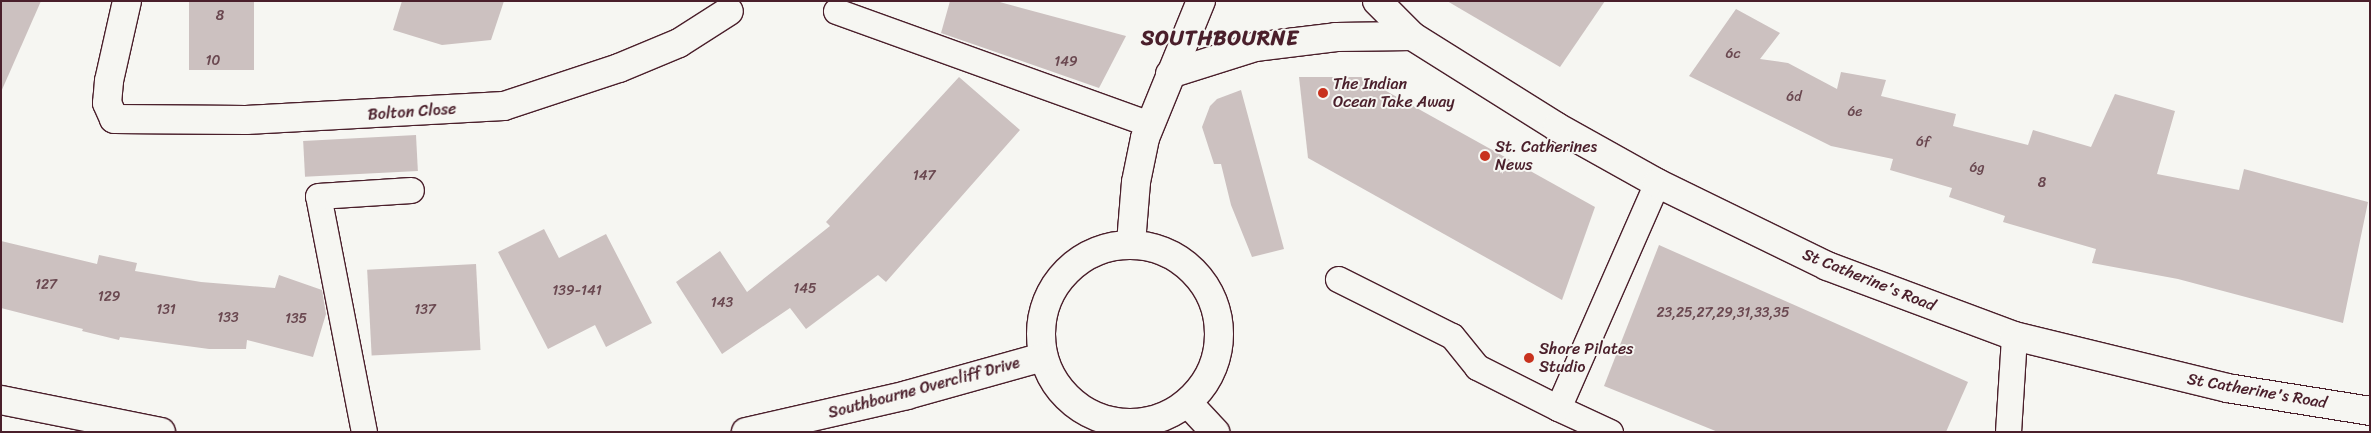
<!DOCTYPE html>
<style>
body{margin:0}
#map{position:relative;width:2371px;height:433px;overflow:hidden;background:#f6f6f2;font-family:Sriracha,sans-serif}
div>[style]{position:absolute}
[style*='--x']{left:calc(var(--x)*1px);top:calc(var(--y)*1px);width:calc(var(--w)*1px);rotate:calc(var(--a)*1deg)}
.building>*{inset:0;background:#ccc1c0;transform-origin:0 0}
.roads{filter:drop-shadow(1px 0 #4a1f2b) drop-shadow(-1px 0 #4a1f2b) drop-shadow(0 1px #4a1f2b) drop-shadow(0 -1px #4a1f2b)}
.service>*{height:25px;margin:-12.5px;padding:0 12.5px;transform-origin:12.5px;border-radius:12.5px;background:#f6f6f2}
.minor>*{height:28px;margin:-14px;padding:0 14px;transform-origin:14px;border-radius:14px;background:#f6f6f2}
.tertiary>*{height:28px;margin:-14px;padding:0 14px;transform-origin:14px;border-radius:14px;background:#f6f6f2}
.tertiary>.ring{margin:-14px;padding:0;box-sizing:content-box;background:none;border:28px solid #f6f6f2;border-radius:50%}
.dots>*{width:14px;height:14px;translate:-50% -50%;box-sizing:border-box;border:2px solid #f6f6f2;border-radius:50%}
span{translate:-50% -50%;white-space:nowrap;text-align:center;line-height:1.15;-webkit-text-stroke:4px #f6f6f2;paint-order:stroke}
.number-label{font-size:14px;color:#6a4850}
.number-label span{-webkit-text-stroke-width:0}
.poi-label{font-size:16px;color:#4a1f2b}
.left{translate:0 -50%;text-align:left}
.street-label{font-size:16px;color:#4a1f2b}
.district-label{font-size:21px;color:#4a1f2b;font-weight:700;letter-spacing:1px}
.frame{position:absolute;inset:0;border:2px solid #4a1f2b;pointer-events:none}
</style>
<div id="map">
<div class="building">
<div style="clip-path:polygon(1px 1px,41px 1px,1px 92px)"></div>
<div style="left:189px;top:1px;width:65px;height:69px"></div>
<div style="clip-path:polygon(402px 1px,504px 1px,491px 40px,442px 45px,393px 30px)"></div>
<div style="clip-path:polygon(950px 1px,996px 1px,1126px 36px,1099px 88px,941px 33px)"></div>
<div style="clip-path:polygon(1447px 1px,1605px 1px,1560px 67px)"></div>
<div style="clip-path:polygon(1736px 9px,1780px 33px,1760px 59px,1788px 63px,1837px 89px,1841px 72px,1886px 80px,1881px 96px,1956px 114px,1953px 126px,2028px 145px,2033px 130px,2091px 147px,2115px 94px,2175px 111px,2157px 174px,2239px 190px,2244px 169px,2368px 202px,2343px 323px,2178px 279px,2092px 263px,2096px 249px,2003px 222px,2005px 216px,1949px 197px,1952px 188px,1890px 170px,1893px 159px,1831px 146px,1689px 76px)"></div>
<div style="clip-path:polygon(959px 77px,1020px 130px,886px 282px,878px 275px,806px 329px,790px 308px,722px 354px,676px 282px,720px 251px,747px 292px,830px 226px,826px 222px)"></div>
<div style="clip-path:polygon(1299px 77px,1361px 77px,1595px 207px,1562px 300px,1308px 158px)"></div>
<div style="clip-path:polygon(1241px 90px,1284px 249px,1252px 257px,1231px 205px,1221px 164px,1214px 164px,1202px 127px,1210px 106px,1217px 99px)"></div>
<div style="left:416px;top:135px;width:36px;height:113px;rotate:87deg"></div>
<div style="clip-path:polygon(544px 229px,559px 258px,606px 234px,652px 323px,606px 347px,595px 325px,548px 349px,498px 252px)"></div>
<div style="clip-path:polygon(1px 241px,97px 264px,99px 255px,137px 263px,135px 271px,201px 282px,275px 288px,279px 275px,322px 290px,326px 314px,313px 357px,247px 340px,246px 349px,209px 349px,120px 337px,119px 340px,82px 331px,83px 329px,1px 308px)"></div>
<div style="clip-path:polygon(1659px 245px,1968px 382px,1946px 432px,1718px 432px,1604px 386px)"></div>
<div style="left:476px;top:264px;width:86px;height:109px;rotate:87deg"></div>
</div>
<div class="roads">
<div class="service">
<div style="--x:836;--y:11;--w:334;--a:19.8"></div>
<div style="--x:1338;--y:279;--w:127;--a:26.6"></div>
<div style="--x:1452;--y:336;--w:40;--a:51"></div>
<div style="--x:1477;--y:367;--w:91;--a:26.8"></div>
<div style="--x:364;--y:432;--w:240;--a:-101"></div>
<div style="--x:318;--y:196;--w:93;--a:-3.7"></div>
<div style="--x:1610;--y:432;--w:57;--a:-155.2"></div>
<div style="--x:1558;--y:408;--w:246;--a:-66.3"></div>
<div style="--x:2008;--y:432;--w:96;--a:-86.4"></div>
</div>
<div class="minor">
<div style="--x:127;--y:1;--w:82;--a:102.7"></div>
<div style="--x:109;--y:81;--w:22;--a:95"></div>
<div style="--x:107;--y:103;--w:17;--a:66"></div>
<div style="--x:114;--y:119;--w:132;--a:0.4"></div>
<div style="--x:246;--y:120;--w:258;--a:-3.1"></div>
<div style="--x:504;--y:106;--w:121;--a:-18.3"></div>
<div style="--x:619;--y:68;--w:65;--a:-22.6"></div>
<div style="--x:679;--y:43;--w:59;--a:-32.6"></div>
<div style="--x:1377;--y:1;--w:49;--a:45"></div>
<div style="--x:1412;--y:36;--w:171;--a:32.1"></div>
<div style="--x:1557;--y:127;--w:115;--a:29.2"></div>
<div style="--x:1657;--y:183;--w:189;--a:26"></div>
<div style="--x:1827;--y:266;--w:200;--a:20.5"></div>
<div style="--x:2014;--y:336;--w:219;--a:13.7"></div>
<div style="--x:2227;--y:388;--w:145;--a:9.1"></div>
<div style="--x:1170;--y:74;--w:89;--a:-17.6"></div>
<div style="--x:1255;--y:47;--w:82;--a:-7"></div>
<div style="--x:1336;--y:37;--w:76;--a:-0.8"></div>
<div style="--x:1188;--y:403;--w:40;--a:47"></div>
</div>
<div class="tertiary">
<div style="--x:1131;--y:243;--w:61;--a:-85.3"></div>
<div style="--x:1136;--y:182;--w:45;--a:-78.4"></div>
<div style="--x:1145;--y:138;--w:148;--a:-67.8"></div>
<div class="ring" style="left:1041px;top:245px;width:150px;height:150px"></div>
<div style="--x:1;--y:400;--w:163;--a:11.3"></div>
<div style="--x:746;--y:432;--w:165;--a:-12.9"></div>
<div style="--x:907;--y:395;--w:141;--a:-15.6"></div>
</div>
</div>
<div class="dots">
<div style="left:1323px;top:93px;background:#c8321e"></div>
<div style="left:1485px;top:156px;background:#c8321e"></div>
<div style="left:1529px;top:358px;background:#c8321e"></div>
</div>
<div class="number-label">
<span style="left:220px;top:16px">8</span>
<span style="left:1733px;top:54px">6c</span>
<span style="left:213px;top:61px">10</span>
<span style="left:1066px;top:62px">149</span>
<span style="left:1794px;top:97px">6d</span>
<span style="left:1855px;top:112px">6e</span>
<span style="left:1923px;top:142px">6f</span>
<span style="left:1977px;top:168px">6g</span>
<span style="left:924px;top:176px">147</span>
<span style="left:2042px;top:183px">8</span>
<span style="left:46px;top:285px">127</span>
<span style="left:805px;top:289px">145</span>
<span style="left:577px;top:291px">139-141</span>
<span style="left:109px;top:297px">129</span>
<span style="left:722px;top:303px">143</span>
<span style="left:166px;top:310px">131</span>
<span style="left:425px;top:310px">137</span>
<span style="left:1723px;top:313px">23,25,27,29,31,33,35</span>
<span style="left:228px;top:318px">133</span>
<span style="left:296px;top:319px">135</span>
</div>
<div class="poi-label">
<span class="left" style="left:1333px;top:93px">The Indian<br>Ocean Take Away</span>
<span class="left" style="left:1495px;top:156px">St. Catherines<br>News</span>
<span class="left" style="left:1539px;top:358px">Shore Pilates<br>Studio</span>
</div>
<div class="street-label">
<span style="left:412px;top:112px;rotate:-4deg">Bolton Close</span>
<span style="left:1869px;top:280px;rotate:22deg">St Catherine's Road</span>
<span style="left:924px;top:388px;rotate:-15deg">Southbourne Overcliff Drive</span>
<span style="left:2257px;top:391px;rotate:10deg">St Catherine's Road</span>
</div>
<div class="district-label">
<span style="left:1220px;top:38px">SOUTHBOURNE</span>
</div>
<div class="frame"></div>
</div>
